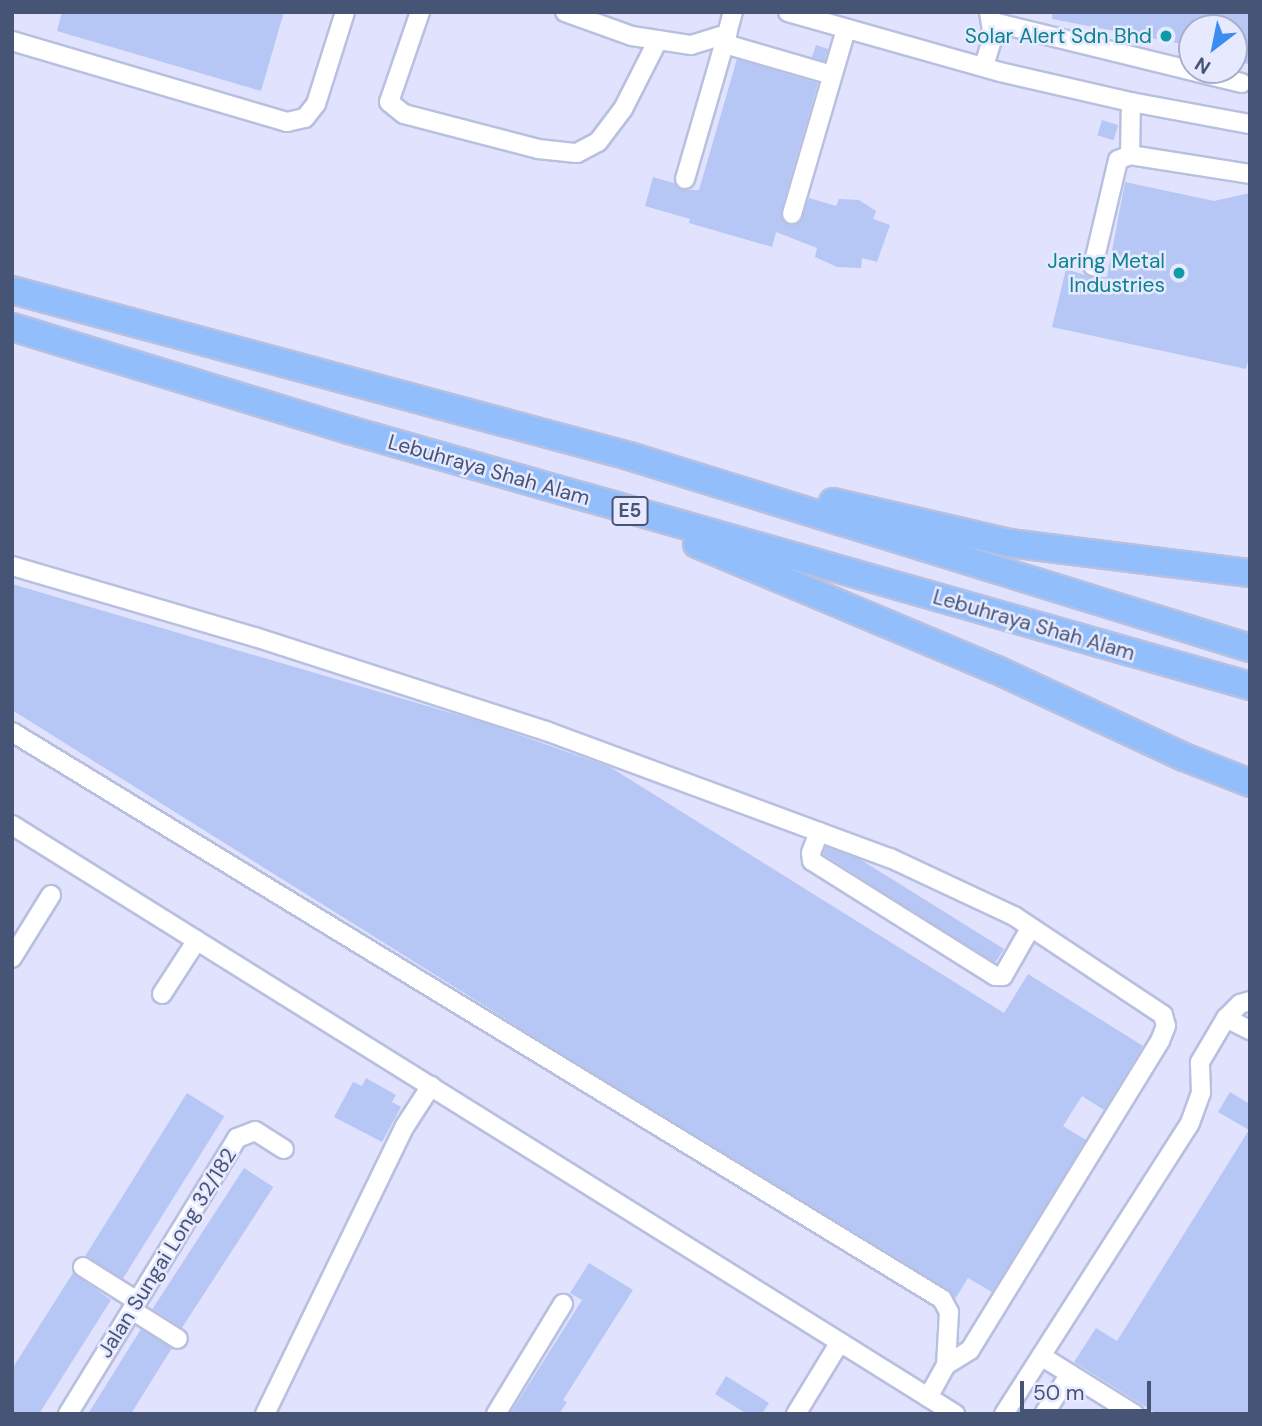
<!DOCTYPE html>
<style>
body{margin:0}
#map{position:relative;width:1262px;height:1426px;overflow:hidden;background:#e0e2fe;font-family:"DM Sans",sans-serif}
div>[style]{position:absolute}
[style*='--x']{left:calc(var(--x)*1px);top:calc(var(--y)*1px);width:calc(var(--w)*1px);rotate:calc(var(--a)*1deg)}
.building>*{inset:0;background:#b6c7f5;transform-origin:0 0}
.roads{filter:drop-shadow(2px 0 #b8c0e0) drop-shadow(-2px 0 #b8c0e0) drop-shadow(0 2px #b8c0e0) drop-shadow(0 -2px #b8c0e0)}
.minor>*{height:18px;margin:-9px;padding:0 9px;transform-origin:9px;border-radius:9px;background:#fff}
.highway>*{height:26px;margin:-13px;padding:0 13px;transform-origin:13px;border-radius:13px;background:#92befc}
.dots>*{width:19px;height:19px;translate:-50% -50%;box-sizing:border-box;border:4px solid #e7e9ff;border-radius:50%}
span{translate:-50% -50%;white-space:nowrap;text-align:center;line-height:1.15;-webkit-text-stroke:5px #e7e9ff;paint-order:stroke}
.shield-label span{padding:2px 5px;background:#e7e9ff;border:2px solid;border-radius:5px;-webkit-text-stroke-width:0}
.shield-label{font-size:19px;color:#465576;font-weight:700}
.culture-label{font-size:21px;color:#0d838f}
.right{translate:-100% -50%;text-align:right}
.street-label{font-size:21px;color:#465576}
.frame{position:absolute;inset:0;border:14px solid #465576;pointer-events:none}
.north{position:absolute;left:1178px;top:14px;width:70px;height:70px;box-sizing:border-box;background:#e7e9ff;border:2px solid #a7aec8;border-radius:50%;rotate:212deg;font-size:19px;font-weight:700;line-height:28px;text-align:center;color:#465576}
.north::after{content:'';display:block;margin:auto;width:24px;height:32px;background:#3d8df0;clip-path:polygon(50% 0,100% 100%,50% 72%,0 100%)}
.scale{position:absolute;left:1020px;top:1381px;width:131px;height:32px;box-sizing:border-box;border:4px solid #465576;border-top:0;padding-left:9px;font-size:21px;line-height:24px;white-space:nowrap;color:#465576;-webkit-text-stroke:5px #e7e9ff;paint-order:stroke}
</style>
<div id="map">
<div class="building">
<div style="clip-path:polygon(62px 12px,284px 12px,261px 91px,57px 31px)"></div>
<div style="clip-path:polygon(1052px 12px,1250px 12px,1250px 64px,1234px 62px,1234px 28px,1192px 28px,1192px 50px,1182px 44px,1052px 19px)"></div>
<div style="left:816px;top:45px;width:13px;height:13px;rotate:18deg"></div>
<div style="clip-path:polygon(737px 59px,818px 83px,781px 211px,783px 221px,789px 225px,799px 223px,809px 198px,836px 206px,839px 199px,859px 200px,876px 211px,873px 219px,890px 225px,877px 262px,862px 258px,861px 268px,837px 267px,815px 257px,817px 248px,776px 232px,772px 247px,689px 223px,690px 219px,645px 206px,653px 177px,674px 183px,683px 190px,699px 190px)"></div>
<div style="left:1102px;top:120px;width:17px;height:16px;rotate:17deg"></div>
<div style="clip-path:polygon(1125px 182px,1214px 201px,1250px 193px,1250px 354px,1246px 369px,1052px 327px,1066px 269px,1091px 277px,1107px 277px)"></div>
<div style="clip-path:polygon(12px 584px,485px 723px,610px 767px,1004px 1013px,1028px 974px,1143px 1046px,1104px 1110px,1082px 1096px,1063px 1126px,1086px 1140px,992px 1292px,968px 1278px,955px 1299px,948px 1289px,576px 1063px,12px 710px)"></div>
<div style="clip-path:polygon(826px 846px,858px 858px,1004px 949px,995px 963px,823px 854px)"></div>
<div style="clip-path:polygon(366px 1078px,396px 1095px,392px 1102px,401px 1107px,382px 1142px,334px 1117px,353px 1082px,362px 1086px)"></div>
<div style="clip-path:polygon(1230px 1092px,1250px 1104px,1250px 1414px,1157px 1414px,1074px 1362px,1096px 1328px,1117px 1341px,1249px 1130px,1218px 1112px)"></div>
<div style="left:187px;top:1093px;width:44px;height:193px;rotate:32deg"></div>
<div style="left:244px;top:1168px;width:35px;height:168px;rotate:33deg"></div>
<div style="clip-path:polygon(589px 1263px,633px 1290px,563px 1400px,567px 1402px,559px 1414px,510px 1414px,582px 1300px,570px 1293px)"></div>
<div style="clip-path:polygon(73px 1273px,111px 1300px,39px 1414px,12px 1414px,12px 1369px)"></div>
<div style="clip-path:polygon(141px 1329px,172px 1348px,142px 1396px,131px 1414px,88px 1414px)"></div>
<div style="clip-path:polygon(726px 1376px,769px 1403px,762px 1414px,747px 1414px,715px 1394px)"></div>
</div>
<div class="roads">
<div class="minor">
<div style="--x:420;--y:12;--w:95;--a:109"></div>
<div style="--x:389;--y:102;--w:19;--a:39"></div>
<div style="--x:404;--y:114;--w:138;--a:14.6"></div>
<div style="--x:538;--y:149;--w:39;--a:6"></div>
<div style="--x:577;--y:153;--w:24;--a:-28"></div>
<div style="--x:598;--y:142;--w:41;--a:-52.9"></div>
<div style="--x:623;--y:109;--w:77;--a:-63.1"></div>
<div style="--x:565;--y:12;--w:71;--a:19.7"></div>
<div style="--x:632;--y:36;--w:60;--a:8.7"></div>
<div style="--x:691;--y:45;--w:38;--a:-17"></div>
<div style="--x:727;--y:34;--w:23;--a:-75"></div>
<div style="--x:788;--y:12;--w:220;--a:15.8"></div>
<div style="--x:1000;--y:72;--w:134;--a:12.9"></div>
<div style="--x:1131;--y:102;--w:121;--a:10.5"></div>
<div style="--x:993;--y:22;--w:256;--a:13.8"></div>
<div style="--x:12;--y:41;--w:287;--a:16.4"></div>
<div style="--x:287;--y:122;--w:18;--a:-13"></div>
<div style="--x:305;--y:118;--w:18;--a:-52"></div>
<div style="--x:316;--y:104;--w:96;--a:-72.5"></div>
<div style="--x:725;--y:44;--w:111;--a:16.2"></div>
<div style="--x:984;--y:66;--w:30;--a:-73"></div>
<div style="--x:993;--y:37;--w:25;--a:-99"></div>
<div style="--x:1131;--y:102;--w:53;--a:91.1"></div>
<div style="--x:1130;--y:155;--w:121;--a:9"></div>
<div style="--x:685;--y:179;--w:151;--a:-73.8"></div>
<div style="--x:792;--y:214;--w:193;--a:-73.7"></div>
<div style="--x:1093;--y:266;--w:109;--a:-76.7"></div>
<div style="--x:1118;--y:160;--w:13;--a:-23"></div>
<div style="--x:12;--y:566;--w:253;--a:16.3"></div>
<div style="--x:255;--y:637;--w:306;--a:17.9"></div>
<div style="--x:546;--y:731;--w:367;--a:20.3"></div>
<div style="--x:890;--y:858;--w:137;--a:25.1"></div>
<div style="--x:1014;--y:916;--w:179;--a:33.6"></div>
<div style="--x:1163;--y:1015;--w:11;--a:75"></div>
<div style="--x:1166;--y:1026;--w:16;--a:112"></div>
<div style="--x:1160;--y:1041;--w:363;--a:121.6"></div>
<div style="--x:970;--y:1350;--w:28;--a:148"></div>
<div style="--x:946;--y:1365;--w:37;--a:119"></div>
<div style="--x:12;--y:732;--w:1089;--a:31.37"></div>
<div style="--x:942;--y:1299;--w:15;--a:62"></div>
<div style="--x:949;--y:1312;--w:53;--a:93.2"></div>
<div style="--x:12;--y:825;--w:1112;--a:31.99"></div>
<div style="--x:819;--y:832;--w:22;--a:111"></div>
<div style="--x:811;--y:853;--w:8;--a:83"></div>
<div style="--x:812;--y:861;--w:216;--a:32.1"></div>
<div style="--x:995;--y:976;--w:8;--a:0"></div>
<div style="--x:1003;--y:976;--w:56;--a:-60.3"></div>
<div style="--x:12;--y:958;--w:74;--a:-58.2"></div>
<div style="--x:162;--y:994;--w:64;--a:-57.1"></div>
<div style="--x:1226;--y:1018;--w:27;--a:27"></div>
<div style="--x:83;--y:1267;--w:64;--a:32.2"></div>
<div style="--x:132;--y:1310;--w:54;--a:32.2"></div>
<div style="--x:1041;--y:1356;--w:110;--a:31.9"></div>
<div style="--x:68;--y:1414;--w:324;--a:-58.5"></div>
<div style="--x:237;--y:1138;--w:19;--a:-21"></div>
<div style="--x:255;--y:1131;--w:34;--a:32"></div>
<div style="--x:265;--y:1414;--w:320;--a:-64.1"></div>
<div style="--x:405;--y:1126;--w:48;--a:-57"></div>
<div style="--x:496;--y:1414;--w:129;--a:-58.7"></div>
<div style="--x:796;--y:1414;--w:84;--a:-58.6"></div>
<div style="--x:1004;--y:1414;--w:345;--a:-57.4"></div>
<div style="--x:1190;--y:1123;--w:32;--a:-70"></div>
<div style="--x:1201;--y:1093;--w:31;--a:-92"></div>
<div style="--x:1200;--y:1062;--w:51;--a:-59.4"></div>
<div style="--x:1226;--y:1018;--w:20;--a:-45"></div>
<div style="--x:1240;--y:1004;--w:10;--a:-17"></div>
<div style="--x:1044;--y:1414;--w:48;--a:-57"></div>
</div>
<div class="highway">
<div style="--x:12;--y:290;--w:639;--a:15.06"></div>
<div style="--x:629;--y:456;--w:650;--a:17.18"></div>
<div style="--x:12;--y:327;--w:352;--a:17"></div>
<div style="--x:349;--y:430;--w:937;--a:15.86"></div>
<div style="--x:833;--y:502;--w:181;--a:13.1"></div>
<div style="--x:1009;--y:543;--w:243;--a:7.1"></div>
<div style="--x:697;--y:544;--w:323;--a:22.8"></div>
<div style="--x:995;--y:669;--w:208;--a:25"></div>
<div style="--x:1184;--y:757;--w:71;--a:21.5"></div>
</div>
</div>
<div class="dots">
<div style="left:1166px;top:36px;background:#0f9aa8"></div>
<div style="left:1179px;top:273px;background:#0f9aa8"></div>
</div>
<div class="shield-label">
<span style="left:630px;top:511px">E5</span>
</div>
<div class="culture-label">
<span class="right" style="left:1152px;top:36px">Solar Alert Sdn Bhd</span>
<span class="right" style="left:1165px;top:273px">Jaring Metal<br>Industries</span>
</div>
<div class="street-label">
<span style="left:489px;top:470px;rotate:16deg">Lebuhraya Shah Alam</span>
<span style="left:1034px;top:625px;rotate:16deg">Lebuhraya Shah Alam</span>
<span style="left:167px;top:1253px;rotate:-58deg">Jalan Sungai Long 32/182</span>
</div>
<div class="frame"></div>
<div class="north">N</div>
<div class="scale">50 m</div>
</div>
